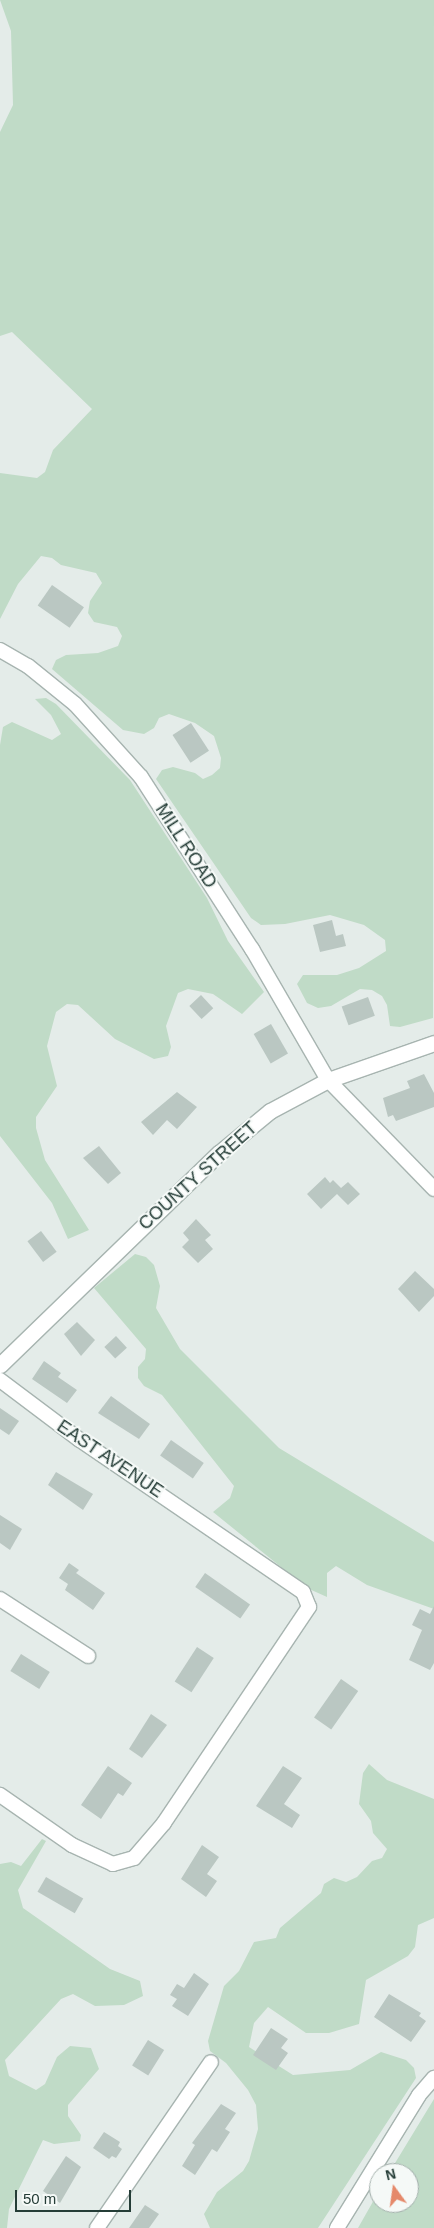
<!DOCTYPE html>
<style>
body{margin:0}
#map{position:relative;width:434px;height:2228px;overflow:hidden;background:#e4ece9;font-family:Arial,sans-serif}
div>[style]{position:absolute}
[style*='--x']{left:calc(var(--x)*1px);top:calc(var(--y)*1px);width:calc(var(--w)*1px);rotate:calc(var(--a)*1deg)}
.green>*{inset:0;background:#c0dbc7}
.building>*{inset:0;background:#bac7c2;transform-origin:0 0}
.roads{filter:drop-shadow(1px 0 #a7b4b0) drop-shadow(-1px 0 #a7b4b0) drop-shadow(0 1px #a7b4b0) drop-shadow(0 -1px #a7b4b0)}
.minor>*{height:14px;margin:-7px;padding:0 7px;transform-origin:7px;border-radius:7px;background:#fff}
.tertiary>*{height:15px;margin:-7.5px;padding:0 7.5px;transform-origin:7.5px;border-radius:7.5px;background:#fff}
span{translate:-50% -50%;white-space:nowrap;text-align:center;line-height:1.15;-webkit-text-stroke:4px #f5f9f7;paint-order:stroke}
.street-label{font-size:18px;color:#253d37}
.north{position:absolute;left:369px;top:2163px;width:50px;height:50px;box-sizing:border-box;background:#f5f9f7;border:1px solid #a2aeaa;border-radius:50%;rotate:346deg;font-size:14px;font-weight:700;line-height:20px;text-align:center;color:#253d37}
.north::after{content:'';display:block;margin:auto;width:18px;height:22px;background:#e5896a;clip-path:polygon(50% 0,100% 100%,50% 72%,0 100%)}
.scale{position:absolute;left:15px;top:2190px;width:116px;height:22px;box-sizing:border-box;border:2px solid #253d37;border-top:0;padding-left:6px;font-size:15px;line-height:18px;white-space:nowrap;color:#253d37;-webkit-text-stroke:4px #f5f9f7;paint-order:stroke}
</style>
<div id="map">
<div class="green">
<div style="clip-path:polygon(0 0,434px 0,433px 1018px,400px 1027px,390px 1026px,387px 1005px,382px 996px,372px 990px,360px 989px,331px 1006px,318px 1008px,307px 1003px,297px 984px,303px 975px,337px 975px,359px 968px,386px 951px,385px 940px,364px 925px,330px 915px,285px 924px,261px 925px,251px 918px,156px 779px,162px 770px,173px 767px,195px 773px,203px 779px,212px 775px,220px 768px,221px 758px,214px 736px,195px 723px,169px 714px,159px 718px,154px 728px,144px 734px,123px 730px,52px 669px,56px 660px,66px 655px,98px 653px,118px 646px,122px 636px,117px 627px,94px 622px,88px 613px,90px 601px,102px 583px,96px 573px,61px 565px,52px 558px,41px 556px,18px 584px,0 619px,0 473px,37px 478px,45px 472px,53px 450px,92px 409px,12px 332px,0 336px,0 132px,13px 105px,11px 31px)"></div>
<div style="clip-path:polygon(46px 698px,56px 704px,130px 780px,207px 898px,228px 941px,264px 992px,242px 1014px,213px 994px,188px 989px,178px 993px,166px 1026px,171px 1047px,168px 1056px,154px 1059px,115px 1039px,78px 1005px,67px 1004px,56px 1012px,47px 1046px,57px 1086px,36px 1117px,36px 1128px,45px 1160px,89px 1230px,68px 1239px,52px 1203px,0 1136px,0 745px,3px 727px,12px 722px,52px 740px,61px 734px,51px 715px,35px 699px)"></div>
<div style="clip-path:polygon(135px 1254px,146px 1257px,154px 1265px,160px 1286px,156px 1308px,180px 1349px,279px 1448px,434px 1542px,434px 1609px,367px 1585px,336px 1566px,327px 1573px,327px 1597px,307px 1588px,213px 1512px,230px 1498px,234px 1486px,162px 1395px,144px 1386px,138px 1378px,138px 1367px,145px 1359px,146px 1349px,94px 1288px)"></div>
<div style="clip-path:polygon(369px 1764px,387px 1780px,434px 1799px,434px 1918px,418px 1925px,415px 1947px,408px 1956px,366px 1980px,359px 2024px,329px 2033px,306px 2033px,268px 2007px,254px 2023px,249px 2047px,293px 2075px,350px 2070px,381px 2052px,406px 2060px,414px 2068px,416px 2078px,318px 2228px,210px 2228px,204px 2214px,217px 2192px,243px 2171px,249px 2161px,258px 2129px,256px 2105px,248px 2090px,226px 2063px,210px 2051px,208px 2041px,224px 1986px,239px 1971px,254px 1942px,276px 1938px,280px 1928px,321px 1893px,324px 1884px,334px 1878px,346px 1882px,357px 1877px,372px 1861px,382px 1858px,387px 1849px,373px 1833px,371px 1821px,359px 1804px,363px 1773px)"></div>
<div style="clip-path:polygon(42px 1839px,46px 1841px,18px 1890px,23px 1908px,110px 1969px,140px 1981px,143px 1996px,124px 2005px,95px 2006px,73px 1994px,61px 1999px,5px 2060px,9px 2076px,36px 2090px,45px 2084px,57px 2057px,70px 2046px,91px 2048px,99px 2069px,68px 2105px,68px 2116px,81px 2135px,80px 2141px,54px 2144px,43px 2140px,9px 2209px,7px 2228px,0 2228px,0 1864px,11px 1862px,21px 1866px)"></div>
<div style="clip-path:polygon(434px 2099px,434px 2228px,358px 2228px,379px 2191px,379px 2203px,409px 2203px,409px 2173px,389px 2173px)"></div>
</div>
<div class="building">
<div style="left:52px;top:585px;width:39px;height:25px;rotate:35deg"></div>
<div style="left:191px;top:723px;width:33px;height:22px;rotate:57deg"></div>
<div style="clip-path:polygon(332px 920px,336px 936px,343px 934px,346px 946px,320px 952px,313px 925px)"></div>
<div style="left:201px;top:995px;width:18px;height:16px;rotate:47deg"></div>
<div style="left:368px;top:997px;width:20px;height:28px;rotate:70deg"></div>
<div style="left:271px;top:1024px;width:34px;height:20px;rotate:60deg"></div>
<div style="clip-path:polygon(424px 1074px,434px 1093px,434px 1107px,396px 1121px,393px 1115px,388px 1117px,383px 1098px,410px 1088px,407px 1081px)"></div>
<div style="clip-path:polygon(177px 1092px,197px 1107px,177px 1129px,167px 1120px,153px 1135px,141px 1122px)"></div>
<div style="clip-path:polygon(99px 1146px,121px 1173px,108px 1184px,83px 1158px)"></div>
<div style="clip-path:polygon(325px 1177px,330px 1183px,333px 1180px,341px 1188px,348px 1182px,360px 1194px,348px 1205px,337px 1194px,321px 1209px,307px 1194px)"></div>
<div style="clip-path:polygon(196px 1219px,211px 1235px,205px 1240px,213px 1249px,198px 1263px,182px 1247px,189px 1240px,183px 1233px)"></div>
<div style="left:41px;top:1231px;width:26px;height:17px;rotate:53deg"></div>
<div style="clip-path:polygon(415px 1271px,434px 1289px,434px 1296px,419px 1312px,398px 1289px)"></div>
<div style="clip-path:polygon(77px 1322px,95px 1340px,81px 1356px,64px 1334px)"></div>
<div style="left:116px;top:1336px;width:16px;height:16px;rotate:47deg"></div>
<div style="clip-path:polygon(44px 1361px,61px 1373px,58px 1377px,77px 1390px,67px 1403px,32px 1379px)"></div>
<div style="clip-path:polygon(111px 1396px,150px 1424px,139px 1439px,98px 1413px)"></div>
<div style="clip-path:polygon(0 1408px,19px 1421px,9px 1435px,0 1429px)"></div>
<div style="left:171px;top:1440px;width:40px;height:19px;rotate:35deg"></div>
<div style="clip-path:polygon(56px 1472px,93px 1494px,83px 1510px,48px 1485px)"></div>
<div style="clip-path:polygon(0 1515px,22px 1529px,10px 1550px,0 1543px)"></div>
<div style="clip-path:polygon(69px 1563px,79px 1570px,76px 1573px,105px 1593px,93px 1610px,65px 1590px,68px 1584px,59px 1578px)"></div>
<div style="left:205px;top:1573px;width:55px;height:17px;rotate:35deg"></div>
<div style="clip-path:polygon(434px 1606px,434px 1663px,430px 1670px,409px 1660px,422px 1630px,412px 1625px,420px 1609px,430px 1614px)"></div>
<div style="left:197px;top:1647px;width:20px;height:41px;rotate:33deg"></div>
<div style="left:21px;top:1654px;width:34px;height:20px;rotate:32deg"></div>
<div style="left:341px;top:1679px;width:21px;height:47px;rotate:35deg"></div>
<div style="clip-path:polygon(151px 1714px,167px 1725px,142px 1758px,129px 1749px)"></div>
<div style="clip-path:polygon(108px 1766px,132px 1783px,123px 1796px,118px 1793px,101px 1819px,81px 1805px)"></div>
<div style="clip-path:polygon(283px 1766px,302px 1778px,284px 1804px,300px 1815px,292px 1828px,256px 1806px)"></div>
<div style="clip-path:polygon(202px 1845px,219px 1857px,207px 1874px,217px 1881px,206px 1897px,181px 1879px)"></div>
<div style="left:46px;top:1877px;width:43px;height:17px;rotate:30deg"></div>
<div style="clip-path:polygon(194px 1973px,209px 1984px,188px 2016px,172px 2006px,177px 1999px,170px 1995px,177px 1984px,184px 1988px)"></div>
<div style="clip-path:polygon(389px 1994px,421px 2013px,419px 2016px,426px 2021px,411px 2042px,374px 2017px)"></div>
<div style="clip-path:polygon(271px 2028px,288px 2039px,281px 2048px,288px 2053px,276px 2070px,253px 2055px)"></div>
<div style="left:148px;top:2040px;width:19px;height:30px;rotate:32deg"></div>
<div style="clip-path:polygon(221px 2104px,236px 2113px,225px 2129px,230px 2132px,217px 2152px,212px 2149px,195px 2175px,182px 2166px,195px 2145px,192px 2143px)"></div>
<div style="clip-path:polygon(104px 2132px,120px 2142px,118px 2146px,122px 2149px,116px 2158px,112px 2156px,109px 2159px,93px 2148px)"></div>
<div style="clip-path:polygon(66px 2156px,81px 2167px,60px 2203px,43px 2191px)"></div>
<div style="clip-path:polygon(145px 2205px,159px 2214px,149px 2228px,129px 2228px)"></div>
</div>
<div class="roads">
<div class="minor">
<div style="--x:0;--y:650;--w:32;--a:30"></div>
<div style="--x:28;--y:666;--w:60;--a:39"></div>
<div style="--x:75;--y:704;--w:98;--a:47.9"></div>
<div style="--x:141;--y:777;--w:205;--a:57.2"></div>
<div style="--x:252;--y:949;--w:151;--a:59.9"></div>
<div style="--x:328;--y:1080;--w:152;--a:45.8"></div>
<div style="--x:0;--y:1380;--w:100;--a:36.9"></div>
<div style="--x:80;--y:1440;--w:270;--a:34.3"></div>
<div style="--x:303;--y:1592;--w:16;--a:68"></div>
<div style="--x:309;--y:1607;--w:260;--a:123.9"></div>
<div style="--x:164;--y:1823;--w:46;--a:130.6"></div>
<div style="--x:134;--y:1858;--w:22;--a:164"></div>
<div style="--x:113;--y:1864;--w:45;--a:-155.1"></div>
<div style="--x:72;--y:1845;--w:88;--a:-145.2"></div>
<div style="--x:0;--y:1599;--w:105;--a:32.9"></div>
<div style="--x:97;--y:2228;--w:201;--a:-55.5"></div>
<div style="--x:337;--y:2228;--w:156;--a:-58.3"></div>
<div style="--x:419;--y:2095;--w:23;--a:-49"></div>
</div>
<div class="tertiary">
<div style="--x:0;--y:1365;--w:305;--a:-44.1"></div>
<div style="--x:219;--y:1153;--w:66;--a:-39.5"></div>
<div style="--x:270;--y:1111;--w:66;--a:-28.1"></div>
<div style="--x:328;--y:1080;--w:112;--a:-19.2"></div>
</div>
</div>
<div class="street-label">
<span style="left:186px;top:846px;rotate:57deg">MILL ROAD</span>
<span style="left:198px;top:1176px;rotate:-42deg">COUNTY STREET</span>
<span style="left:110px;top:1459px;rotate:34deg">EAST AVENUE</span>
</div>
<div class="north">N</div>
<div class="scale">50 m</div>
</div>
